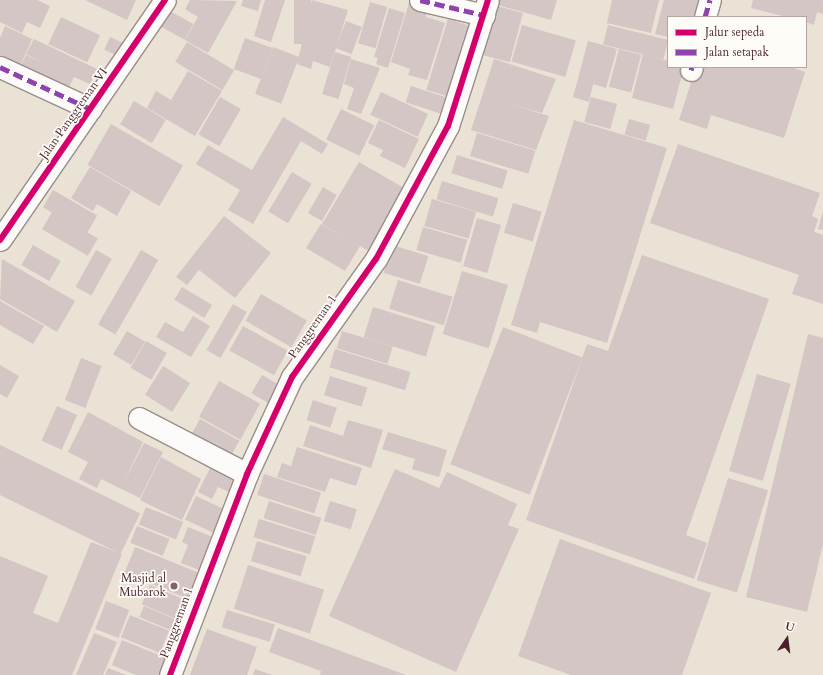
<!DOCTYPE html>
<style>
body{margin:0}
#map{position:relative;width:823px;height:675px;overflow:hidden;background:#eae2d5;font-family:Cardo,serif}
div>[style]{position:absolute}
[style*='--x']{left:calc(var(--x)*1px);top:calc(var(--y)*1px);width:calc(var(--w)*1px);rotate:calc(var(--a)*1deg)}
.building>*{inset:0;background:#d3c6c4;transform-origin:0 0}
.roads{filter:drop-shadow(1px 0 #998e89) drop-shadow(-1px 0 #998e89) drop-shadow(0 1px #998e89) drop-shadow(0 -1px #998e89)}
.minor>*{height:21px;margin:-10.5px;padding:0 10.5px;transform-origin:10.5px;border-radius:10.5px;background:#fcfbf9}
.quiet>*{height:5px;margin-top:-2.5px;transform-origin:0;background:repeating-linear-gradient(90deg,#8e44ad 0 10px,transparent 0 15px)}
.cycleway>*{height:6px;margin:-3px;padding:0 3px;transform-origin:3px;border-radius:3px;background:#d6006c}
.dots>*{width:11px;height:11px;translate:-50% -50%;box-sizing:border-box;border:2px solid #fdfcf7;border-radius:50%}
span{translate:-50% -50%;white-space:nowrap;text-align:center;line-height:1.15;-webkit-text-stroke:3.5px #fdfcf7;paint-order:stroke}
.street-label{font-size:12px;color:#4a1f2b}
.poi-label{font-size:12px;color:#4a1f2b}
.right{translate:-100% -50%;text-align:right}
.legend{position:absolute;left:667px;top:16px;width:140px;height:52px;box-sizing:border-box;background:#fdfcf7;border:1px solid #b5a4a5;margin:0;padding:5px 7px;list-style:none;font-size:12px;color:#4a1f2b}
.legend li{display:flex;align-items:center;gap:8px;height:20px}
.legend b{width:20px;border:1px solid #b5a4a5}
.north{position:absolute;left:767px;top:619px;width:40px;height:40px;-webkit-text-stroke:3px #fdfcf7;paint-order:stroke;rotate:14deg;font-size:11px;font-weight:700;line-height:16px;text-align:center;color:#4a1f2b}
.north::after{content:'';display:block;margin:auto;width:14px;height:18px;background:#4a1f2b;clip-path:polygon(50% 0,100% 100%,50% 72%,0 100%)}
</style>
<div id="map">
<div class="building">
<div style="clip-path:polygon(0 0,37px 0,50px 6px,40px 28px,27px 22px,22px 33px,0 22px)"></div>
<div style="clip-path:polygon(85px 0,136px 0,127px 20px)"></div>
<div style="clip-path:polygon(190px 0,237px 1px,208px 53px,185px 40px,198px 17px,185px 9px)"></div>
<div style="clip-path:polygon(243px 0,261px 0,258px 11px,241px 6px)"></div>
<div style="clip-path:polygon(265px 0,285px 0,271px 42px,254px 36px)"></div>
<div style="left:294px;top:0;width:17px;height:44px"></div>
<div style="clip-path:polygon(312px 0,348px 10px,330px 67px,313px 61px,311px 69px,297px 64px)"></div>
<div style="clip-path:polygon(499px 0,557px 0,551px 20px,498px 5px)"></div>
<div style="clip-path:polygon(612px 0,659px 0,651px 33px,607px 23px)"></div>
<div style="clip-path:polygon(664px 0,702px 0,698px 17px,668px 17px,668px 37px,655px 34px)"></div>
<div style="clip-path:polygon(753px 0,823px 0,823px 14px,817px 12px,814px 25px,806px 22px,806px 17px,786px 17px,751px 8px)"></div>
<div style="left:370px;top:2px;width:18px;height:43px;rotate:16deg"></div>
<div style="clip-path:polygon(409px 3px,428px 9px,426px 17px,445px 23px,427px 80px,408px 75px,410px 69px,391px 62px)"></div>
<div style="left:493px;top:5px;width:31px;height:51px;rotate:15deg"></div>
<div style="clip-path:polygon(389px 8px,405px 13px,388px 68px,376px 64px,378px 58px,374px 57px)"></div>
<div style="left:168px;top:10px;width:29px;height:18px;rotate:29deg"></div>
<div style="left:61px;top:17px;width:43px;height:30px;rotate:25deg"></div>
<div style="left:448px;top:19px;width:27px;height:74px;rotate:17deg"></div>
<div style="left:346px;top:21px;width:17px;height:29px;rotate:21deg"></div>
<div style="left:522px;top:25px;width:56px;height:38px;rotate:16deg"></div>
<div style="left:608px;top:25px;width:62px;height:20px;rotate:14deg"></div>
<div style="clip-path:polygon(5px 26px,32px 39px,20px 66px,0 56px,0 38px)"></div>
<div style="left:110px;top:37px;width:17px;height:14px;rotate:24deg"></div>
<div style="left:245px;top:38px;width:29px;height:33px;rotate:20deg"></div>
<div style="clip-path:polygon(34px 39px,97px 69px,90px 84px,74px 77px,67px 91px,19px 69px,26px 55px,43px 63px,26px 54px)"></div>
<div style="clip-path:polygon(588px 41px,617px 49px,606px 88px,593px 84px,589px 102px,573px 97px)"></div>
<div style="left:187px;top:42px;width:55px;height:23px;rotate:31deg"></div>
<div style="left:273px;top:47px;width:28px;height:50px;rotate:21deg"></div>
<div style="left:619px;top:49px;width:23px;height:39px;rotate:15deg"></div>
<div style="left:335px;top:52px;width:17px;height:44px;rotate:17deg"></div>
<div style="clip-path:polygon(643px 54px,668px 61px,668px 67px,684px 67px,673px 109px,632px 98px)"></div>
<div style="clip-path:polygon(351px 59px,380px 68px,361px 114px,347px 109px,354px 88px,344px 84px)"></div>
<div style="clip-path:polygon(494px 59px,556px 79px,542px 113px,506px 103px,549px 116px,536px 150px,471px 130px)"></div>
<div style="clip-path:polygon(696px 67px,791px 67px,805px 72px,784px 138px,711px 115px,707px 129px,679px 120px)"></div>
<div style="clip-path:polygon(188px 71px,222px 91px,195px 136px,147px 108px,156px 91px,171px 100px)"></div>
<div style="left:411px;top:86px;width:43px;height:17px;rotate:18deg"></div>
<div style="left:381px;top:92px;width:52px;height:25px;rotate:25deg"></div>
<div style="left:220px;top:97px;width:24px;height:43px;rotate:30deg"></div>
<div style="left:591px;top:97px;width:27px;height:26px;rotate:15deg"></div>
<div style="left:134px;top:101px;width:37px;height:27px;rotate:31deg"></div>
<div style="left:341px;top:109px;width:37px;height:34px;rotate:26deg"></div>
<div style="clip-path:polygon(283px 117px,328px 144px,322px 154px,301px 141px,253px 224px,228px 210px,240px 190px,196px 164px,208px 145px,252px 170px)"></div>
<div style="left:629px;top:119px;width:22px;height:16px;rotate:16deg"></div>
<div style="clip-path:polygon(379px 120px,419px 139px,405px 168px,380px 156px,383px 150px,368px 143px)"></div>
<div style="clip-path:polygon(574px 120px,667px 148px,607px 343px,540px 322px,537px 333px,511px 325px)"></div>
<div style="left:111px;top:124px;width:83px;height:47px;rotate:30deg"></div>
<div style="left:477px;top:133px;width:61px;height:24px;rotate:17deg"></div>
<div style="clip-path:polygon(678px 144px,820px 193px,812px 216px,818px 219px,814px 232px,823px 235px,823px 304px,792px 294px,799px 275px,650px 223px)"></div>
<div style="left:457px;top:155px;width:53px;height:19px;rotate:17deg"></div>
<div style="clip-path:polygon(359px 162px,411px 192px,374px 254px,360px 246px,345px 271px,306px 248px,321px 224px,348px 240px,322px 224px)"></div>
<div style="clip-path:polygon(90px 167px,131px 191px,117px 216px,97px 204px,93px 211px,71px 198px)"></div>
<div style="left:292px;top:172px;width:23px;height:46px;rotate:31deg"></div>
<div style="left:442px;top:181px;width:59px;height:19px;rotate:17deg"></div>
<div style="left:323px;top:187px;width:16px;height:30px;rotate:30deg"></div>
<div style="left:53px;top:190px;width:51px;height:20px;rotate:30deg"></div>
<div style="left:432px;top:199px;width:46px;height:28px;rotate:16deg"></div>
<div style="left:513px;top:203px;width:30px;height:31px;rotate:17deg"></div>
<div style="clip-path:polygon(823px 211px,823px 230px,818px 229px)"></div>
<div style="left:52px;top:212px;width:53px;height:20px;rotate:30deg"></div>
<div style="clip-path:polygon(224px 216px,271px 253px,235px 298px,199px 270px,187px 285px,176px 277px)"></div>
<div style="left:477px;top:218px;width:25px;height:50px;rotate:16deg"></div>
<div style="left:423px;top:227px;width:46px;height:24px;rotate:16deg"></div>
<div style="left:33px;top:245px;width:32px;height:23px;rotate:30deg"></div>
<div style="left:392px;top:245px;width:38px;height:29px;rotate:17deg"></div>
<div style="left:96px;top:250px;width:18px;height:42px;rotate:29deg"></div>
<div style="left:141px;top:250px;width:20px;height:86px;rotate:30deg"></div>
<div style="clip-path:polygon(642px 255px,769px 299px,686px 535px,707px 543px,694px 579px,526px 520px,587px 344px,608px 351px)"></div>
<div style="clip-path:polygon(2px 259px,75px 301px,57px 332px,0 299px)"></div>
<div style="left:462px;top:271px;width:48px;height:66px;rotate:17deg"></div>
<div style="left:398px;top:280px;width:57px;height:30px;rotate:17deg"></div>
<div style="left:182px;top:287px;width:35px;height:15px;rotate:31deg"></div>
<div style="left:261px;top:294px;width:53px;height:31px;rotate:30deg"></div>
<div style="clip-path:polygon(0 301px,44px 326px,33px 344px,0 325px)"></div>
<div style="left:233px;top:304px;width:16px;height:53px;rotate:30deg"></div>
<div style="left:373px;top:307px;width:65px;height:32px;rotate:17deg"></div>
<div style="clip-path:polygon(193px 316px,210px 326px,191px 357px,156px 337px,165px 322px,183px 332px)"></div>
<div style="left:243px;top:326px;width:51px;height:28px;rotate:29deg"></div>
<div style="left:503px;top:327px;width:85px;height:147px;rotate:21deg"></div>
<div style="left:127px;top:331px;width:21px;height:27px;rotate:31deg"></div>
<div style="left:342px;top:331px;width:53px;height:18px;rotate:17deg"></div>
<div style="clip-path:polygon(808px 334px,823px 338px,823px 544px,807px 612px,746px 597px)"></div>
<div style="left:146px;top:341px;width:24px;height:31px;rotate:30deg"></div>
<div style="left:335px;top:349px;width:79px;height:19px;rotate:17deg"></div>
<div style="left:81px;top:358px;width:22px;height:45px;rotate:21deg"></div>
<div style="clip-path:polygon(0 365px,19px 376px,7px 398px,0 394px)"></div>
<div style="left:163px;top:366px;width:32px;height:34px;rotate:32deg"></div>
<div style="left:757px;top:374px;width:35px;height:101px;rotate:16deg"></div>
<div style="left:262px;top:375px;width:20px;height:21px;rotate:30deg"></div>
<div style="left:330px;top:376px;width:39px;height:20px;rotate:17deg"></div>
<div style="left:219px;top:381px;width:47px;height:41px;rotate:29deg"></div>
<div style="left:313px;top:400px;width:25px;height:21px;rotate:18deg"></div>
<div style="left:57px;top:406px;width:22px;height:38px;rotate:24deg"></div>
<div style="clip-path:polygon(88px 412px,143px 442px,123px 484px,144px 443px,163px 452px,140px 498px,101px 479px,97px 488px,79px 479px,88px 462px,68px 452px)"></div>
<div style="left:200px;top:419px;width:45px;height:22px;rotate:29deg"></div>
<div style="clip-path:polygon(348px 420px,383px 430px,371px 468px,303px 446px,310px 425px,343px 436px)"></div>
<div style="clip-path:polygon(388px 432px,447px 450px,439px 477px,412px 469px,415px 459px,382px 449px)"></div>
<div style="left:0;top:445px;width:156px;height:45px;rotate:26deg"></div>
<div style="clip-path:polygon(297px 447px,362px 468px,356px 486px,330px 478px,325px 492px,277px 477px,282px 463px,291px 466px)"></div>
<div style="clip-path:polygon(161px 457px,201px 479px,182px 520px,160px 510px,172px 485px,160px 510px,140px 500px)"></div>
<div style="clip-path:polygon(211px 466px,236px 478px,229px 492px,218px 487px,212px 499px,198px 492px)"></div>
<div style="clip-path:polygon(395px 469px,439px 488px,447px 472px,517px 504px,508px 525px,519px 529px,456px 672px,329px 616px)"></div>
<div style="left:264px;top:474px;width:60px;height:22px;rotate:18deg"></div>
<div style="left:728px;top:478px;width:42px;height:107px;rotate:17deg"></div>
<div style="left:196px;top:496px;width:33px;height:26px;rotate:25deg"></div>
<div style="left:269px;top:501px;width:55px;height:18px;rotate:18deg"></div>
<div style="left:330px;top:501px;width:28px;height:21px;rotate:17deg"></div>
<div style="left:146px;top:507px;width:40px;height:19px;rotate:22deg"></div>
<div style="left:259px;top:519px;width:59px;height:19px;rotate:17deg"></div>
<div style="left:137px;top:526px;width:35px;height:18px;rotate:22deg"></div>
<div style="clip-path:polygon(188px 527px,215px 538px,202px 571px,181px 563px,188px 545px,182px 542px)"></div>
<div style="clip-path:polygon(560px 539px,711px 593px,682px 675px,571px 675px,518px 656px)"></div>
<div style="left:257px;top:541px;width:52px;height:21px;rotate:17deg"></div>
<div style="clip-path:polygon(91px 542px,122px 554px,72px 675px,0 675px,0 556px,48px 576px,33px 613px,58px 623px)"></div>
<div style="left:135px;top:547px;width:68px;height:28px;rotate:22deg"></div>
<div style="left:248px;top:565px;width:80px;height:46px;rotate:18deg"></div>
<div style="left:150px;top:585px;width:44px;height:21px;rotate:23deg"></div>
<div style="left:106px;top:601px;width:25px;height:30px;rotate:21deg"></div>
<div style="left:144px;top:606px;width:34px;height:12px;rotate:23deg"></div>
<div style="left:227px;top:610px;width:50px;height:18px;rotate:17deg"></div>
<div style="left:130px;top:615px;width:42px;height:24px;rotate:22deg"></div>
<div style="clip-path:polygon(278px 628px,406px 675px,320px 675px,321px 671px,269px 652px)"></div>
<div style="clip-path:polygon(207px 629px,257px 647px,247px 675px,190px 675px)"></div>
<div style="clip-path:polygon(94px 633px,117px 642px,103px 675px,76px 675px)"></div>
<div style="clip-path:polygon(122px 640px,166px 658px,159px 675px,136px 675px,112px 665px)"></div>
<div style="clip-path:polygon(108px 668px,126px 675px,105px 675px)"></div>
<div style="clip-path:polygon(255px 669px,272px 675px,253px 675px)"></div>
</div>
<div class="roads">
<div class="minor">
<div style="--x:420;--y:0;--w:66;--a:13.2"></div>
<div style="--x:705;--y:17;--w:18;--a:-74"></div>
<div style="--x:0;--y:67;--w:100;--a:24.8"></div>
<div style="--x:691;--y:70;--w:3;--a:-72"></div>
<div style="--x:0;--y:240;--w:291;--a:-55.5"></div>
<div style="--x:139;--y:418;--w:122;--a:27.4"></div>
<div style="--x:170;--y:675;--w:215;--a:-69"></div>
<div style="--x:247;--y:474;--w:107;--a:-65.1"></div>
<div style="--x:292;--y:377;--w:145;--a:-54.6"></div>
<div style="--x:376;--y:259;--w:151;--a:-61.6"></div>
<div style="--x:448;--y:126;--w:132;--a:-72.4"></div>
</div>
</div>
<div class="quiet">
<div style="--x:420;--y:0;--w:66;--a:13.2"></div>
<div style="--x:705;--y:17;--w:18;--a:-74"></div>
<div style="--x:0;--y:67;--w:100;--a:24.8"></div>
<div style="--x:691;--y:70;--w:3;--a:-72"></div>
</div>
<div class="cycleway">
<div style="--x:0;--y:240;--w:291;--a:-55.5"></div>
<div style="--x:170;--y:675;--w:215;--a:-69"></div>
<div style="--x:247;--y:474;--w:107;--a:-65.1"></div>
<div style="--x:292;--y:377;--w:145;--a:-54.6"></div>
<div style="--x:376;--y:259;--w:151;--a:-61.6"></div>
<div style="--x:448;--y:126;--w:132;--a:-72.4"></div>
</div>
<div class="dots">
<div style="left:174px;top:586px;background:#826366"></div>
</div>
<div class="street-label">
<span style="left:74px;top:114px;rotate:-55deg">Jalan Panggreman VI</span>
<span style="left:313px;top:327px;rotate:-55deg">Panggreman 1</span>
<span style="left:177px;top:623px;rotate:-70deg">Panggreman 1</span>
</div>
<div class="poi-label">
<span class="right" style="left:166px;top:586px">Masjid al<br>Mubarok</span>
</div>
<ul class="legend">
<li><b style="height:5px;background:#d6006c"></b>Jalur sepeda</li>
<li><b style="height:5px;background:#8e44ad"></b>Jalan setapak</li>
</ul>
<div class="north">U</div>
</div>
